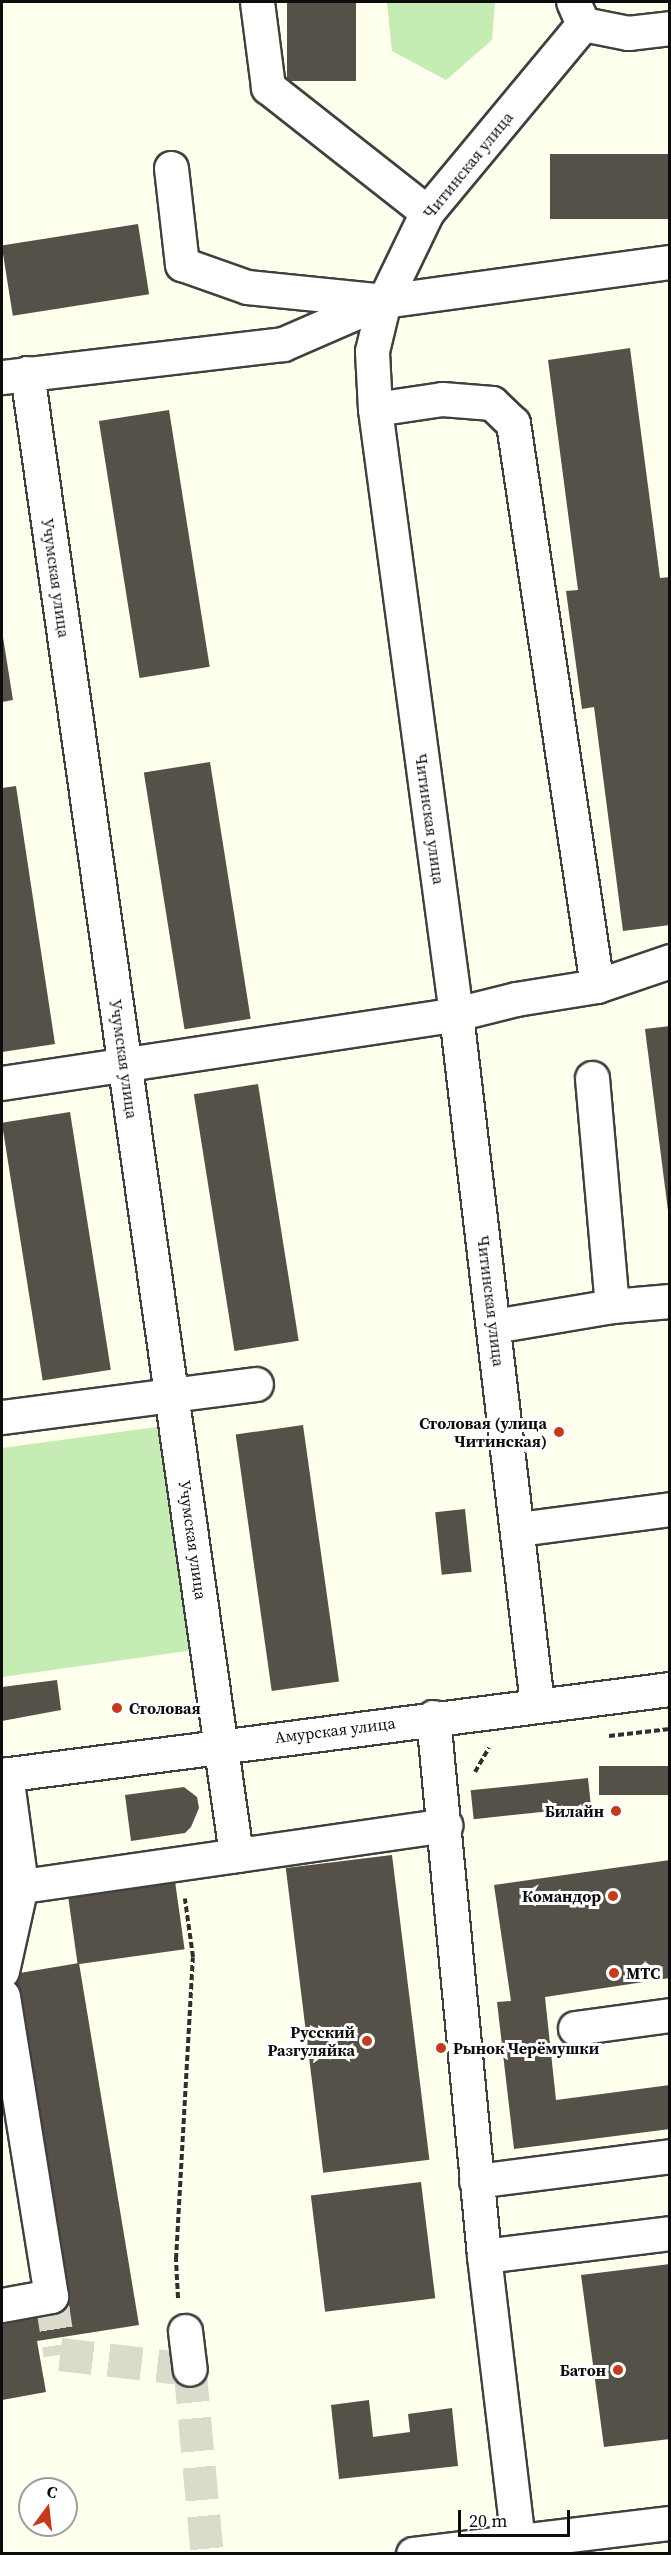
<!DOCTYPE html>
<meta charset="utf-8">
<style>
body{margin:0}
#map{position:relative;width:671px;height:2555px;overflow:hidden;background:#feffec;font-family:"Source Serif 4",serif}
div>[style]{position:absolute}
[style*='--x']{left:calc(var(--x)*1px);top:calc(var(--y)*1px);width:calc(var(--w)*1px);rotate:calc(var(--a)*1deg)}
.green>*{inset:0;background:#c4ecb3}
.building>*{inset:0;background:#565148;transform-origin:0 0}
.minor-tunnel>*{height:33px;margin-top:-16.5px;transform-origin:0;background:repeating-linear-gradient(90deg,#dadbcb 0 33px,transparent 0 49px)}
.path>*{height:4px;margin-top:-2px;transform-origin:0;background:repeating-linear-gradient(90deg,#2f2f2f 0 6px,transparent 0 9px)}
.roads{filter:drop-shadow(2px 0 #404040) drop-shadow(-2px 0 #404040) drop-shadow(0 2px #404040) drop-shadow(0 -2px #404040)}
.minor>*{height:33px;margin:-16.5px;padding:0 16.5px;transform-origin:16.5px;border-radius:16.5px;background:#fff}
.dots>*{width:16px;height:16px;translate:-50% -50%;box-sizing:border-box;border:3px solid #fff;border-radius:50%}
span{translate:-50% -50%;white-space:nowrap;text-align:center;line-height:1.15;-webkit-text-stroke:6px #fff;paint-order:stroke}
.street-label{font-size:16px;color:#0d0d0d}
.poi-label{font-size:16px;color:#0d0d0d;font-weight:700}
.right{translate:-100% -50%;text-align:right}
.left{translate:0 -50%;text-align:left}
.frame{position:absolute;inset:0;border:3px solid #0d0d0d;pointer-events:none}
.north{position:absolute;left:18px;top:2477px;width:60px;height:60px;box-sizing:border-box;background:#fff;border:2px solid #9e9e9e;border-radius:50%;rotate:15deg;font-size:16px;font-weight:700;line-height:24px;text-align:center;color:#0d0d0d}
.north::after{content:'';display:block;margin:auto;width:21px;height:27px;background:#c63a1c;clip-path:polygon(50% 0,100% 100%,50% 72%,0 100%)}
.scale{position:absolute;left:458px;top:2510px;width:112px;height:27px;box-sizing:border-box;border:3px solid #0d0d0d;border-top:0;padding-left:8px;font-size:18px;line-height:21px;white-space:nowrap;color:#0d0d0d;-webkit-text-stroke:4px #fff;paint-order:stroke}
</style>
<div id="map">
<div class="green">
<div style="clip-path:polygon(387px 2px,495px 2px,492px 40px,446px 80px,392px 51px)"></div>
<div style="clip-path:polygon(164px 1426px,194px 1650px,2px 1677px,2px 1448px)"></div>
</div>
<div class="building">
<div style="left:287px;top:2px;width:69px;height:79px"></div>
<div style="left:670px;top:154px;width:65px;height:120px;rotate:90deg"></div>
<div style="left:138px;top:224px;width:71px;height:138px;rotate:81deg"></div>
<div style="clip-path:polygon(630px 348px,660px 578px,670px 577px,670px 925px,623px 931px,594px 707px,582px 709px,566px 591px,578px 590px,548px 360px)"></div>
<div style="left:169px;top:410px;width:260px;height:71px;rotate:81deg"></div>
<div style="clip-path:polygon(2px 631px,13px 700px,2px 702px)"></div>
<div style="left:210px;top:762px;width:260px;height:67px;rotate:81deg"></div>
<div style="clip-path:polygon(16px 786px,55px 1044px,2px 1052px,2px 788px)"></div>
<div style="clip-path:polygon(670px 1026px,670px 1211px,668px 1211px,645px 1029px)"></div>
<div style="left:258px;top:1084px;width:260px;height:65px;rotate:81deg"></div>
<div style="left:70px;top:1112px;width:261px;height:69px;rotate:81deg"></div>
<div style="left:303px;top:1425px;width:259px;height:68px;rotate:82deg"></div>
<div style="left:465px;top:1509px;width:63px;height:30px;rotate:84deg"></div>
<div style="clip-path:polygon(57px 1680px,61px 1710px,2px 1721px,2px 1687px)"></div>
<div style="left:670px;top:1766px;width:29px;height:71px;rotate:90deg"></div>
<div style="left:588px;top:1778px;width:29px;height:118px;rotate:84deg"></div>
<div style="clip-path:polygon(184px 1787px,197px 1797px,199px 1808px,191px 1827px,185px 1833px,131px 1841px,125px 1795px)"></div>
<div style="left:392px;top:1855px;width:307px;height:107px;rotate:83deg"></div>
<div style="clip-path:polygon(670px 1860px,670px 1978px,545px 1997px,556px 2100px,670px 2085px,670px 2129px,514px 2149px,497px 2002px,511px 2001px,494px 1885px)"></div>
<div style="left:174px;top:1874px;width:76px;height:108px;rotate:82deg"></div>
<div style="clip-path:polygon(79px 1963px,139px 2325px,37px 2341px,46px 2392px,2px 2400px,2px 2322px,70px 2311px,18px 1994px,2px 1976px)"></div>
<div style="left:421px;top:2182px;width:117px;height:111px;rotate:83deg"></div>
<div style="clip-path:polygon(670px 2264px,670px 2439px,604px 2447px,581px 2275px)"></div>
<div style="clip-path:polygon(369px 2400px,373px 2437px,410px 2432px,408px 2414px,452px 2408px,458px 2466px,339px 2479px,331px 2405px)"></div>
</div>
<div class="minor-tunnel">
<div style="--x:51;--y:2296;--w:59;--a:81.2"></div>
<div style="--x:60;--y:2354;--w:131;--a:6.6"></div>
<div style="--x:190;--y:2369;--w:186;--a:84.7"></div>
</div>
<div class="path">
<div style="--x:609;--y:1736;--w:61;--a:-6.5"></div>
<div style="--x:475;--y:1772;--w:28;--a:-60"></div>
<div style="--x:178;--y:2298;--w:39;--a:-93"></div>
<div style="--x:176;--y:2259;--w:302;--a:-86.8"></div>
<div style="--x:193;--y:1957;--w:59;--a:-97.9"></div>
</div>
<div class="roads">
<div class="minor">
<div style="--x:257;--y:2;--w:86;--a:82.6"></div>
<div style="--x:268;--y:87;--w:202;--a:38.2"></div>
<div style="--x:583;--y:24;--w:46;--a:11.3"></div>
<div style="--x:628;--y:33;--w:42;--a:-6.8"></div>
<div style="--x:171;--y:168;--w:97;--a:83.5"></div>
<div style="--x:182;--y:264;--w:69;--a:19.5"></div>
<div style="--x:247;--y:287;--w:138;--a:5.8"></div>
<div style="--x:384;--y:301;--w:289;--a:-7.8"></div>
<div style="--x:27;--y:373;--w:1497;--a:81.97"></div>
<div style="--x:2;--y:377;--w:283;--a:-6.7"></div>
<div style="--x:283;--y:344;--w:108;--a:-23.5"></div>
<div style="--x:375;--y:409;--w:68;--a:-8.5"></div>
<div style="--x:442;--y:399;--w:50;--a:4.6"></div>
<div style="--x:492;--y:403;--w:29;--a:44"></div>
<div style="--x:513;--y:423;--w:569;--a:81.51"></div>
<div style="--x:592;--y:1078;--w:229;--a:85"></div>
<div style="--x:2;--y:1083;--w:459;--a:-8.6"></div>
<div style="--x:456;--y:1014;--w:62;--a:-14"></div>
<div style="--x:516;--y:999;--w:82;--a:-9.1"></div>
<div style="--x:597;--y:986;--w:77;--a:-18.9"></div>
<div style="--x:494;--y:1326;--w:120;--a:-9.6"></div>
<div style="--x:612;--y:1306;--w:58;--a:-4.9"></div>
<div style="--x:2;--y:1417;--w:256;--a:-7.4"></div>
<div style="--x:519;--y:1529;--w:152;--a:-7.5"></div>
<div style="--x:537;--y:1704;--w:695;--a:-96.7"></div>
<div style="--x:456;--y:1014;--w:610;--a:-97.63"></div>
<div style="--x:375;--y:409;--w:58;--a:-93"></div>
<div style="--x:372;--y:351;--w:51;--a:-76.5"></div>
<div style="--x:384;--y:301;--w:99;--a:-64.2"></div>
<div style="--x:427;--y:212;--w:244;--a:-50.3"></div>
<div style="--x:583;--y:24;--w:24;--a:-114"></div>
<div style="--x:433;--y:1717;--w:541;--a:84.59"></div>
<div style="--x:484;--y:2256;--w:286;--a:83.2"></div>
<div style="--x:2;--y:1775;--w:674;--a:-7.34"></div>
<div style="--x:2;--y:1889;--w:448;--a:-8.2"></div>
<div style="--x:2;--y:1971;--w:88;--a:-77.5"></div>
<div style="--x:21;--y:1885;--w:112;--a:-97.7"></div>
<div style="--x:575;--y:2028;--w:96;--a:-7.8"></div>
<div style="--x:476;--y:2181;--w:196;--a:-7.3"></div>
<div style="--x:484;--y:2256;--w:187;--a:-7"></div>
<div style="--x:2;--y:2305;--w:50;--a:-10.4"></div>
<div style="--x:51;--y:2296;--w:304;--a:-99.1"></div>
<div style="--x:185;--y:2331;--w:38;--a:83"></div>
<div style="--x:413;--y:2554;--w:259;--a:-6.9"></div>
</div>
</div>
<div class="dots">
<div style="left:559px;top:1432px;background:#c63a1c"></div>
<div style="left:117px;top:1708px;background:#c63a1c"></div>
<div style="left:616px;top:1811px;background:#c63a1c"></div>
<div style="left:613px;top:1896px;background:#c63a1c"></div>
<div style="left:614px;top:1973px;background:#c63a1c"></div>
<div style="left:367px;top:2041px;background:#c63a1c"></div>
<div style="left:441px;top:2048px;background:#c63a1c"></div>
<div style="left:618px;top:2370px;background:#c63a1c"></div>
</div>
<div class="street-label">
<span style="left:468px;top:165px;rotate:-51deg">Читинская улица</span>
<span style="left:56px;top:578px;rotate:82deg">Учумская улица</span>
<span style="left:430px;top:819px;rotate:82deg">Читинская улица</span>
<span style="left:124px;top:1059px;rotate:82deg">Учумская улица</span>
<span style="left:491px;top:1301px;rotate:83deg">Читинская улица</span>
<span style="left:193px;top:1540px;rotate:82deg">Учумская улица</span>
<span style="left:335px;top:1730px;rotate:-7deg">Амурская улица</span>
</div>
<div class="poi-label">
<span class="right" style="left:547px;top:1432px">Столовая (улица<br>Читинская)</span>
<span class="left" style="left:129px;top:1708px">Столовая</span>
<span class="right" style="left:604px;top:1811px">Билайн</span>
<span class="right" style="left:601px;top:1896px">Командор</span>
<span class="left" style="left:626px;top:1973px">МТС</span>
<span class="right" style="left:355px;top:2041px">Русский<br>Разгуляйка</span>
<span class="left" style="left:453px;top:2048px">Рынок Черёмушки</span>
<span class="right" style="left:606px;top:2370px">Батон</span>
</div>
<div class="frame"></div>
<div class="north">С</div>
<div class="scale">20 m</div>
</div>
